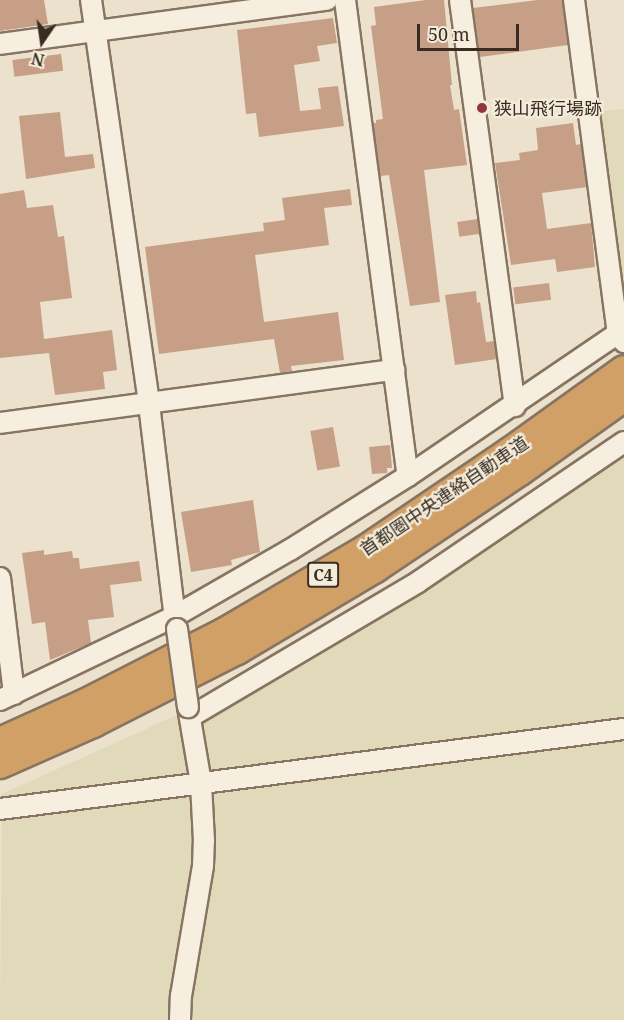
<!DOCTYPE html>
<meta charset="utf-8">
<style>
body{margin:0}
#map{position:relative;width:624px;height:1020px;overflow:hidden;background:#ebe1cc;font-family:"Noto Serif","Noto Sans JP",serif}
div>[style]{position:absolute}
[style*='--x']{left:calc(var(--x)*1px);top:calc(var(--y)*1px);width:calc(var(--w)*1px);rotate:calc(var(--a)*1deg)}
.farmland>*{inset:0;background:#e0d9ba}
.building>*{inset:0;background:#c69f86;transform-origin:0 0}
.roads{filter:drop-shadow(2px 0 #877461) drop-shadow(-2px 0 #877461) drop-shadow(0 2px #877461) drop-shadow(0 -2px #877461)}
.minor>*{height:20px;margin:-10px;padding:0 10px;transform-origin:10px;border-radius:10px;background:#f6efdf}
.highway>*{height:28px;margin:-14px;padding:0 14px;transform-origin:14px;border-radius:14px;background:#d1a067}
.bridges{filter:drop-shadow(2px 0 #877461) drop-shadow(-2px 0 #877461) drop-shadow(0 2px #877461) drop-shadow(0 -2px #877461)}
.minor-bridge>*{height:20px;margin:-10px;padding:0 10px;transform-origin:10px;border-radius:10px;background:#f6efdf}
.dots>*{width:16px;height:16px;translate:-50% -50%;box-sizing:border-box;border:3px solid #f3ecdb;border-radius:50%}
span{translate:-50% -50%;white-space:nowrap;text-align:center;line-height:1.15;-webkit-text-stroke:4.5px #f3ecdb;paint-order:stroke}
.shield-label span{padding:2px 4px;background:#f3ecdb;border:2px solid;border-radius:4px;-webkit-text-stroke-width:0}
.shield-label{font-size:16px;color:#392d23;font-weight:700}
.poi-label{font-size:18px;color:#392d23}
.left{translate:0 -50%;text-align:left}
.street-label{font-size:18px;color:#392d23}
.north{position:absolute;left:12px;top:12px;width:60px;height:60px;-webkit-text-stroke:4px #f3ecdb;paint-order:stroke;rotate:193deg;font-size:16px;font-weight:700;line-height:24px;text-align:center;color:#392d23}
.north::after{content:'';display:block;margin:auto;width:21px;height:27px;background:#392d23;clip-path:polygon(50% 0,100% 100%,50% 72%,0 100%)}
.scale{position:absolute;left:417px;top:24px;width:102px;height:27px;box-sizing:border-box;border:3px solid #392d23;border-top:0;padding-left:8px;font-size:18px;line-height:21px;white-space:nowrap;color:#392d23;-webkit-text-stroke:4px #f3ecdb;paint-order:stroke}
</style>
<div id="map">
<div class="farmland">
<div style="clip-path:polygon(624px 109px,624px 320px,594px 112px)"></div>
<div style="clip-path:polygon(624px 454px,624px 1020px,0 1020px,2px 794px,177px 715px,410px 592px)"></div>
</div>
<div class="building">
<div style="clip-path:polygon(0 0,44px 0,48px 24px,0 31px)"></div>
<div style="clip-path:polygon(426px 0,444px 0,452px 85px,450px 85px,454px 110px,459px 109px,467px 165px,424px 170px,440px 302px,410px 306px,389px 175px,380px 176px,373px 123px,376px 123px,376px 120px,383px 119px,371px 26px,376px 25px,374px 7px)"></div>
<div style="clip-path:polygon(537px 0,562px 0,568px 45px,480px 57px,473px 8px)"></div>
<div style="clip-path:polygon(333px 18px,337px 43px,317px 46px,320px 61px,294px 65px,300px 111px,321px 109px,318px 88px,338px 86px,344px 126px,259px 137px,256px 113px,246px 114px,237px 30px)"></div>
<div style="left:61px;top:54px;width:17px;height:49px;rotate:83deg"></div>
<div style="clip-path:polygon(60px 112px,65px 157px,93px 154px,95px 168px,26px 179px,19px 116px)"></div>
<div style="clip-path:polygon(573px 123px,576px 145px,581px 144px,587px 187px,542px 193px,547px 229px,591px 223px,595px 267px,557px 272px,555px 259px,511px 265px,495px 163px,520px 160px,519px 153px,538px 150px,536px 128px)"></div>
<div style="clip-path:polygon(350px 189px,352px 205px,324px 208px,329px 245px,255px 255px,264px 322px,338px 312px,344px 360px,291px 366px,292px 371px,280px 373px,274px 339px,159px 354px,145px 247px,264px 231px,263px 223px,285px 220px,282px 198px)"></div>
<div style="clip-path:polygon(24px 190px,27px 208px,53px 205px,58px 237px,64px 236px,72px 298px,40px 302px,44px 339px,112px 330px,117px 370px,103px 372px,105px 389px,55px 395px,49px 353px,0 358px,0 194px)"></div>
<div style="left:478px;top:219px;width:15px;height:21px;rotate:82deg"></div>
<div style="left:549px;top:283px;width:17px;height:36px;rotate:83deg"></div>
<div style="clip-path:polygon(476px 291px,477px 303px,480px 302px,486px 342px,494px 341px,497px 359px,455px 365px,445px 295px)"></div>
<div style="left:333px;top:427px;width:40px;height:23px;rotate:80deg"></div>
<div style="clip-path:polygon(390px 445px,392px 468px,387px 468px,387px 473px,372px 474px,369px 447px)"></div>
<div style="clip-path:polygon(253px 500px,260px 552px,231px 560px,232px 565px,191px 572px,181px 512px)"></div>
<div style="clip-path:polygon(44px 550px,44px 555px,72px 551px,73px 558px,79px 558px,80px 569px,139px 561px,142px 581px,110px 585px,114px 617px,88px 620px,91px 643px,50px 660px,45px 622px,32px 624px,22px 553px)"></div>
</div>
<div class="roads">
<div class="minor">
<div style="--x:91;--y:0;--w:408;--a:81.8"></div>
<div style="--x:149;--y:404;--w:226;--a:83.1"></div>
<div style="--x:345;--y:0;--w:480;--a:82.5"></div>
<div style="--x:460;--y:0;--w:410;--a:82.3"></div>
<div style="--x:574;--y:0;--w:337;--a:82.5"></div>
<div style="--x:618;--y:334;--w:10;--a:53"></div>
<div style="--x:0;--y:44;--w:330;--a:-7.7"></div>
<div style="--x:0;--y:423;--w:398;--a:-7.7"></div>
<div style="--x:0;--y:578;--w:117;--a:83.1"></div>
<div style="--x:0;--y:700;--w:194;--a:-25.6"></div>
<div style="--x:175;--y:616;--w:133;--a:-29.9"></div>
<div style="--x:290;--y:550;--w:139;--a:-32.1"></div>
<div style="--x:408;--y:476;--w:261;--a:-34.2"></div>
<div style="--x:190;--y:717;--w:265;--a:-30.6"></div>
<div style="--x:418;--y:582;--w:249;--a:-34.2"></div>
<div style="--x:0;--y:809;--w:629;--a:-7.31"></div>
<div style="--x:180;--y:1020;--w:24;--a:-88"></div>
<div style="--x:181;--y:996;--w:132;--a:-80.4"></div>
<div style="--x:203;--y:866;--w:25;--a:-88"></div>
<div style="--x:204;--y:841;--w:58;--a:-93"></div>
<div style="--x:201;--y:783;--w:77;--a:-99.7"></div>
</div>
<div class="highway">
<div style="--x:0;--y:742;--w:92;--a:-24.3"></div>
<div style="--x:84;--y:704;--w:161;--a:-27"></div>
<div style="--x:227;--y:631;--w:160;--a:-30.4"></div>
<div style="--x:365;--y:550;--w:175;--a:-34.1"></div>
<div style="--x:510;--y:452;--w:140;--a:-35.7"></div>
<div style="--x:0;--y:764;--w:102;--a:-23.8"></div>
<div style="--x:93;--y:723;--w:161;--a:-26.9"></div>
<div style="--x:237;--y:650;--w:161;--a:-30.7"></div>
<div style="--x:375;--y:568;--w:174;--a:-33.8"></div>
<div style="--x:520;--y:471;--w:128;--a:-35.4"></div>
</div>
</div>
<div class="bridges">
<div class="minor-bridge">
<div style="--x:177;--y:629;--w:79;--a:82"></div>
</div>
</div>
<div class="dots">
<div style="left:482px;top:108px;background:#903739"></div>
</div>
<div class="shield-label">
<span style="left:323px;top:575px">C4</span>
</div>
<div class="poi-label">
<span class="left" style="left:494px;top:108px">狭山飛行場跡</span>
</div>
<div class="street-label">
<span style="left:444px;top:496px;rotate:-34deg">首都圏中央連絡自動車道</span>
</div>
<div class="north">N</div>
<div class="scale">50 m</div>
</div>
